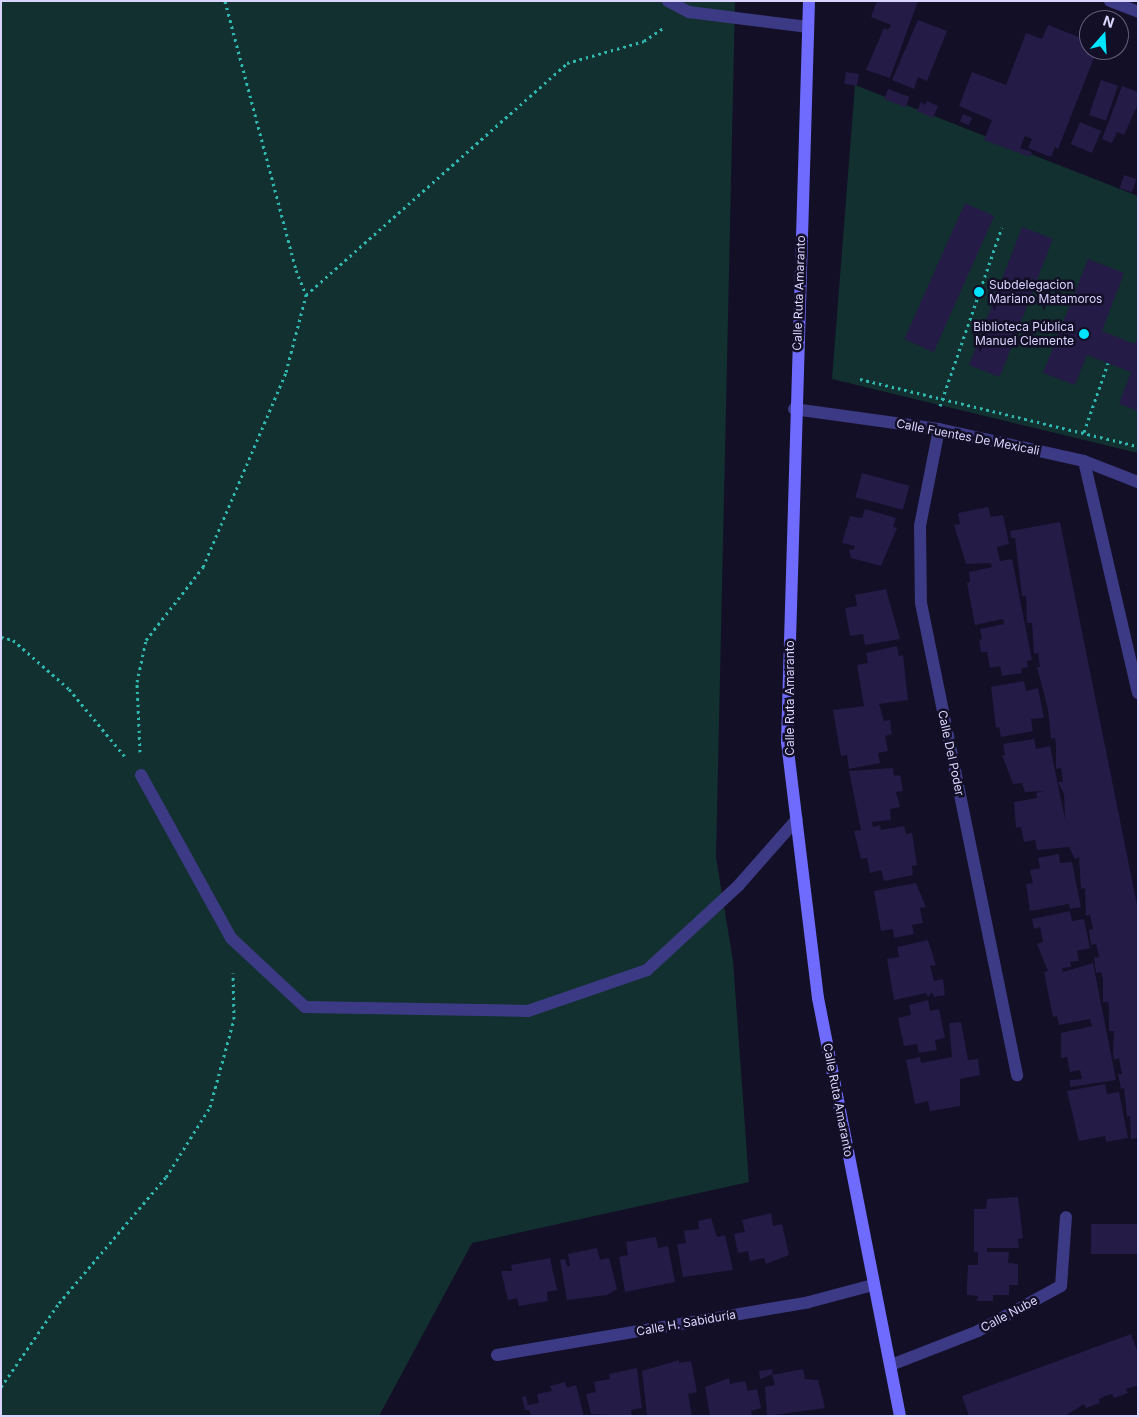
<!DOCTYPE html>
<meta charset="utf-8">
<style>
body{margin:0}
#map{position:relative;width:1139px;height:1417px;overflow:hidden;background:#130f26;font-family:Inter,sans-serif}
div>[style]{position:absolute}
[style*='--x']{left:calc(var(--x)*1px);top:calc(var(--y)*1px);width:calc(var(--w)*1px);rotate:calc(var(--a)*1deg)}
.green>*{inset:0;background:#12302f}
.building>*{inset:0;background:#241b47;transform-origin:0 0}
.path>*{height:3px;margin-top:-1.5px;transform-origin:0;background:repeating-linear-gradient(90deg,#2fb8b0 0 2.5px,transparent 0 6.5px)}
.service>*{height:12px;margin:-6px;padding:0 6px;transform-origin:6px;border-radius:6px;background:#3d3a85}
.minor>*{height:12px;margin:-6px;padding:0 6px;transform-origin:6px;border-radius:6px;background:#3d3a85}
.secondary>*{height:12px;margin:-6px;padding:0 6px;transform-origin:6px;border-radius:6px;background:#6f6bff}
.dots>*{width:14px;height:14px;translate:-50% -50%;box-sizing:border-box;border:2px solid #130f26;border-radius:50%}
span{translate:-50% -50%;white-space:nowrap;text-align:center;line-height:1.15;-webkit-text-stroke:5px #130f26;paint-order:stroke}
.poi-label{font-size:12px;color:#d9d4ff}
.left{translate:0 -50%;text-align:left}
.right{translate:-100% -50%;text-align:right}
.street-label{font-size:12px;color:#d9d4ff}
.frame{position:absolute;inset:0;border:2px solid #d9d4ff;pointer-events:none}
.north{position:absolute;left:1079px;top:10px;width:50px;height:50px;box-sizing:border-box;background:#130f26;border:1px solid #625e7d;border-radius:50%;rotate:19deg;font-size:14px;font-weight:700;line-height:20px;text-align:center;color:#d9d4ff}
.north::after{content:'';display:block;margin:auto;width:18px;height:22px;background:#00e5ff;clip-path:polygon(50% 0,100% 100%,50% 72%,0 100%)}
</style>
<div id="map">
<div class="green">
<div style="clip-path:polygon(1px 1px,735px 1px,716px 857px,733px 961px,749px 1182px,472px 1243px,379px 1416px,1px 1416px)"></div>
<div style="clip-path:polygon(855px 85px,1138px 196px,1138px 453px,832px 379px)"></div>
</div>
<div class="building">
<div style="clip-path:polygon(877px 1px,918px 1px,890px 78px,866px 70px,884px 28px,888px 30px,891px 25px,871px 17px)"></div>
<div style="clip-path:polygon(918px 20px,947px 31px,927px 81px,918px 77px,914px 89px,892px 80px)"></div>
<div style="clip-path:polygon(1048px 25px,1089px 41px,1089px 50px,1097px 50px,1058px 149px,1055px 147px,1051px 157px,1028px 148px,1032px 139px,1025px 136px,1020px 148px,1032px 152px,1030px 157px,984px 140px,992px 120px,959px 106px,972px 72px,1006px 85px,1026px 33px,1042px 39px)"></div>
<div style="left:846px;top:72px;width:13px;height:12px;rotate:9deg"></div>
<div style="left:1101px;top:80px;width:18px;height:37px;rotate:19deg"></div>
<div style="clip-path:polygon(1122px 86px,1138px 92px,1138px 104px,1124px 135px,1117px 132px,1112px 143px,1102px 139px)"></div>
<div style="left:888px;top:89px;width:23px;height:11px;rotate:20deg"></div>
<div style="clip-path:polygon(927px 101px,938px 106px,933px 118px,917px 111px,921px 102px,925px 105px)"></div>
<div style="left:963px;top:114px;width:10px;height:8px;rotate:24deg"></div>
<div style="left:1080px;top:122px;width:23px;height:24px;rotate:23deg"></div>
<div style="left:1124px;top:175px;width:13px;height:14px;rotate:18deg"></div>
<div style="left:965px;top:203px;width:32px;height:149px;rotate:24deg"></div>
<div style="left:1022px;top:227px;width:33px;height:148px;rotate:21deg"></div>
<div style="clip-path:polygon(1088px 259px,1124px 273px,1102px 331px,1135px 344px,1138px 337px,1138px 411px,1119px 404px,1131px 372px,1087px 355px,1075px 385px,1043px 373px)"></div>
<div style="left:862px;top:473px;width:49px;height:25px;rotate:15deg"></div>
<div style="clip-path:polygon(988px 507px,991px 517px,1003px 515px,1009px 544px,997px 547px,1000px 561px,1012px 559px,1032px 660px,1027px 661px,1028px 667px,1021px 669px,1022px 673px,1002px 676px,1000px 666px,990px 668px,987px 652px,981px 652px,979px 640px,982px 639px,980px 629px,1004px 624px,1003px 619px,975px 625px,967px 583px,970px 582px,969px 572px,992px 567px,991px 563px,966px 564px,954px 525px,960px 524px,958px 513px)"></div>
<div style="clip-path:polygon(865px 509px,896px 518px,893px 527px,897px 528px,881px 566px,851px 558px,849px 549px,853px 550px,855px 546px,842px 543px,850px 516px,862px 518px)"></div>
<div style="clip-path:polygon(1060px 522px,1138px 910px,1138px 1138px,1131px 1139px,1130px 1116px,1127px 1117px,1124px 1088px,1121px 1089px,1118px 1074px,1122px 1074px,1119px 1058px,1114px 1060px,1113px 1053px,1114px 1031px,1109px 1031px,1109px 1008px,1108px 1002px,1103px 1002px,1103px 979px,1101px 972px,1096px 973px,1094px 958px,1099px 957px,1096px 944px,1091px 945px,1089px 930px,1093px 929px,1090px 915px,1086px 916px,1085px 888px,1081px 889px,1079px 857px,1075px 859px,1069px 847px,1037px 850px,1035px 840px,1024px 842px,1021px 827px,1016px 828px,1014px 802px,1037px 798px,1036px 793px,1044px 791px,1025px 792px,1022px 783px,1013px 784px,1002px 755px,1005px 755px,1003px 744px,1034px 739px,1036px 749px,1050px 746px,1065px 819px,1064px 794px,1058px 782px,1063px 782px,1061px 768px,1056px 769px,1056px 745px,1055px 738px,1051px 739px,1048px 709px,1037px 667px,1040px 667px,1038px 653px,1034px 654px,1032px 623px,1027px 623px,1026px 596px,1022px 596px,1015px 538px,1011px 538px,1010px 531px)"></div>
<div style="clip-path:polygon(886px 589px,900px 639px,865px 645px,863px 634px,850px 636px,845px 608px,857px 606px,855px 595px)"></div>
<div style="clip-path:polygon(897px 646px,899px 656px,903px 655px,908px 700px,879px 704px,884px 721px,890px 720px,892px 734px,885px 736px,888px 751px,878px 753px,880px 763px,849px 769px,847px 755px,841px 756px,833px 710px,864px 706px,857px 665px,868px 663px,866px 653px)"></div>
<div style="clip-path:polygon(1024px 681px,1026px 691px,1038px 688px,1044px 718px,1031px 719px,1033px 731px,1001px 737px,999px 727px,996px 728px,991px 687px)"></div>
<div style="clip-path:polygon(893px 768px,894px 776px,900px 775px,903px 791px,896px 792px,900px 807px,890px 809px,891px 820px,872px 822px,873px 827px,880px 825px,881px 830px,904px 826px,906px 834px,912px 833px,917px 865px,912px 866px,913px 875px,884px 881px,881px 870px,870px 873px,867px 858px,861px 859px,854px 831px,861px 830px,849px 771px)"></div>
<div style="clip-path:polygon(1059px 854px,1060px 863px,1072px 862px,1081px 907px,1070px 909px,1069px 904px,1030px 911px,1026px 884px,1033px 883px,1030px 870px,1040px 868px,1038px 858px)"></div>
<div style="clip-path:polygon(916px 883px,926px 907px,920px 908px,923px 923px,912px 925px,914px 934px,894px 938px,893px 929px,881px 931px,874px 891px)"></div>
<div style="clip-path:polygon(1070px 911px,1072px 921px,1084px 919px,1090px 948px,1077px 951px,1079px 961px,1070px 962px,1071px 967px,1062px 968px,1063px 972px,1093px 963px,1116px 1080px,1070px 1087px,1070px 1080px,1082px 1079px,1080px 1070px,1070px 1072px,1067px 1057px,1061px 1058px,1061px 1033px,1092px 1026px,1090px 1019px,1059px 1025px,1057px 1016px,1053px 1017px,1044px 972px,1048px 971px,1037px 944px,1043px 942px,1040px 927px,1034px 929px,1032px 919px)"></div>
<div style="clip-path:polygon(928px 940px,936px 965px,930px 966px,934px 981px,943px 979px,945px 995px,934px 997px,932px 992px,928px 997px,926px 993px,894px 1000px,887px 959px,899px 957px,897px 947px)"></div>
<div style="clip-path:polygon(928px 1000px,930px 1011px,939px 1009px,945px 1038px,935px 1040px,937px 1050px,919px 1053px,917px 1044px,904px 1046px,898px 1018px,911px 1015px,909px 1005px)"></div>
<div style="clip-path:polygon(961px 1022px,968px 1060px,978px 1059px,980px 1075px,960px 1079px,960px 1106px,930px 1111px,928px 1101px,915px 1104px,906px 1060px,920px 1057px,921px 1063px,952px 1057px,949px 1023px)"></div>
<div style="clip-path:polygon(1105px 1084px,1107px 1094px,1119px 1092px,1128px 1138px,1106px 1142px,1105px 1136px,1079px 1141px,1067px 1091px)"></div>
<div style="clip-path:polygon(1018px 1197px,1023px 1238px,1018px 1239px,1019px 1248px,987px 1248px,987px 1252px,1009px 1252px,1008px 1263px,1018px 1264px,1018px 1285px,1009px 1285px,1009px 1295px,993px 1295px,993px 1301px,977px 1301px,978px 1296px,967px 1295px,967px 1285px,968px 1265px,978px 1265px,978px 1252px,974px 1252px,974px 1209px,986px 1209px,987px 1199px)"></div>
<div style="clip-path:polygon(771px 1213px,773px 1226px,782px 1224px,789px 1255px,766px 1264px,764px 1258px,750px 1261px,748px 1251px,738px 1253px,734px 1234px,745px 1232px,742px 1220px)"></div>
<div style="clip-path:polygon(711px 1218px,717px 1237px,725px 1235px,733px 1270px,683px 1277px,677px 1244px,686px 1243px,684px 1231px,699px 1229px,698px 1221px)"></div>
<div style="left:1138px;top:1224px;width:30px;height:47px;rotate:90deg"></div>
<div style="clip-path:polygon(656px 1237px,658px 1248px,668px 1246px,675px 1282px,625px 1292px,619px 1257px,628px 1255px,626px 1242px)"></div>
<div style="clip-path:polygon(597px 1248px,600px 1260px,609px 1258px,617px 1289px,607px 1295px,567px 1300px,560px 1260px,565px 1259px,567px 1266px,570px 1266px,568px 1254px)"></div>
<div style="clip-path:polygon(550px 1258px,557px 1290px,547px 1292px,548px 1301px,519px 1306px,517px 1298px,508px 1300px,501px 1271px,512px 1271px,511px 1265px)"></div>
<div style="clip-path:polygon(1131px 1334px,1138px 1353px,1138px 1385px,1126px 1389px,1128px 1393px,1114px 1398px,1112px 1394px,1105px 1396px,1099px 1399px,1100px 1403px,1086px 1408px,1084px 1404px,1065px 1416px,969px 1416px,962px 1396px)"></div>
<div style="clip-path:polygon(679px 1360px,679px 1363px,691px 1361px,697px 1392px,688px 1394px,692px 1416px,647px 1415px,642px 1371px)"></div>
<div style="clip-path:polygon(637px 1368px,642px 1408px,631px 1410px,632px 1416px,591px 1414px,586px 1394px,596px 1392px,594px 1382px,610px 1379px,609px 1374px)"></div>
<div style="clip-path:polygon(772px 1369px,773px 1374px,760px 1379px,759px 1371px)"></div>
<div style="clip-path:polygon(803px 1369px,805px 1379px,818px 1380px,825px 1408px,767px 1416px,765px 1387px,775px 1385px,772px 1375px)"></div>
<div style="clip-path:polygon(729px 1378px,730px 1384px,745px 1381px,748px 1391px,757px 1389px,761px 1408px,751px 1411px,752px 1416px,710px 1416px,705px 1387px)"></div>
<div style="clip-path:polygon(565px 1382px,567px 1388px,576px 1385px,584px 1416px,531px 1416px,529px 1410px,525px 1410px,522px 1397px,526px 1396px,528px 1405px,539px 1403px,537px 1394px,552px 1391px,550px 1386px)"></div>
</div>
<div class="path">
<div style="--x:225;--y:1;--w:278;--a:75.2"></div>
<div style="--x:296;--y:270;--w:27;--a:68"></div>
<div style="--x:306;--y:295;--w:349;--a:-41.6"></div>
<div style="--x:567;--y:63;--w:80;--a:-15.9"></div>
<div style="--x:644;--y:41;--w:25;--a:-34"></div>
<div style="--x:860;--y:379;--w:286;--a:13.6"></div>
<div style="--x:940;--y:406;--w:189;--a:-70.9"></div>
<div style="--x:1084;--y:432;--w:73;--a:-70.8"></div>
<div style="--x:1;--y:637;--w:12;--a:14"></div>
<div style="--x:13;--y:640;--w:74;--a:41.2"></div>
<div style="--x:69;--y:689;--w:89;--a:50.4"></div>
<div style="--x:140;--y:752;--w:70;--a:-92.5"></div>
<div style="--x:137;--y:682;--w:43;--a:-77.9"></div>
<div style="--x:146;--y:640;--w:93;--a:-52"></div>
<div style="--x:203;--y:567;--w:212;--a:-66.9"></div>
<div style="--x:286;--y:372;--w:80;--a:-75.4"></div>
<div style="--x:1;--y:1387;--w:102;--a:-55.4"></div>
<div style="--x:59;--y:1303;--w:165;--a:-49.7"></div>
<div style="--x:166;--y:1177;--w:83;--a:-57.8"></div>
<div style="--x:210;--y:1107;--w:91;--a:-74.7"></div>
<div style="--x:234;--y:1019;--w:46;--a:-91.2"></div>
</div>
<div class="service">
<div style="--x:668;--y:1;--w:24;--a:28"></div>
<div style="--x:689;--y:12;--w:120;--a:7.2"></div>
<div style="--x:141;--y:775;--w:186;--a:61.1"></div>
<div style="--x:231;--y:938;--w:101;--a:43"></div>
<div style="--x:305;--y:1007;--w:223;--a:1"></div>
<div style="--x:528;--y:1011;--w:126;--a:-19"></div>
<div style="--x:647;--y:970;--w:124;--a:-42.7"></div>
<div style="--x:738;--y:886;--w:89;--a:-48.6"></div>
</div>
<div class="minor">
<div style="--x:1110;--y:1;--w:30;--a:21"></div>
<div style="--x:794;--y:409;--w:146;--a:7.9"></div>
<div style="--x:939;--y:429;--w:148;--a:12.4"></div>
<div style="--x:1084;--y:461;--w:58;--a:21.3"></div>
<div style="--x:939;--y:429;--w:99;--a:101.1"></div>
<div style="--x:920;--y:526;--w:77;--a:89.3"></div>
<div style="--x:921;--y:603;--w:482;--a:78.5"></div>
<div style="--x:1084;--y:461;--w:238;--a:76.9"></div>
<div style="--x:497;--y:1355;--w:316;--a:-9.6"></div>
<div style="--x:809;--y:1302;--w:66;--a:-14.9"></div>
<div style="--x:891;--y:1365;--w:93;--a:-21.3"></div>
<div style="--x:978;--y:1331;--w:94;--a:-28.5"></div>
<div style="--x:1061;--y:1286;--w:69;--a:-85.9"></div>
</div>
<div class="secondary">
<div style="--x:809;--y:1;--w:741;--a:91.7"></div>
<div style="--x:787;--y:742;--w:258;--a:83.1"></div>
<div style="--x:818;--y:998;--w:426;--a:78.9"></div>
</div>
<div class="dots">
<div style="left:979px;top:292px;background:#00e5ff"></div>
<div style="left:1084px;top:334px;background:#00e5ff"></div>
</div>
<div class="poi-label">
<span class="left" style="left:989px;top:292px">Subdelegacion<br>Mariano Matamoros</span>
<span class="right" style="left:1074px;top:334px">Biblioteca Pública<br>Manuel Clemente</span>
</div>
<div class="street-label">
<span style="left:799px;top:293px;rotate:-88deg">Calle Ruta Amaranto</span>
<span style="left:968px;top:437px;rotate:11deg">Calle Fuentes De Mexicali</span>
<span style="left:790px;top:698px;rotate:-90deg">Calle Ruta Amaranto</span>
<span style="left:951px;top:753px;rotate:78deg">Calle Del Poder</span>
<span style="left:838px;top:1100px;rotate:79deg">Calle Ruta Amaranto</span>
<span style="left:1009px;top:1314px;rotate:-28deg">Calle Nube</span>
<span style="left:686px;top:1323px;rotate:-10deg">Calle H. Sabiduría</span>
</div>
<div class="frame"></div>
<div class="north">N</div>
</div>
